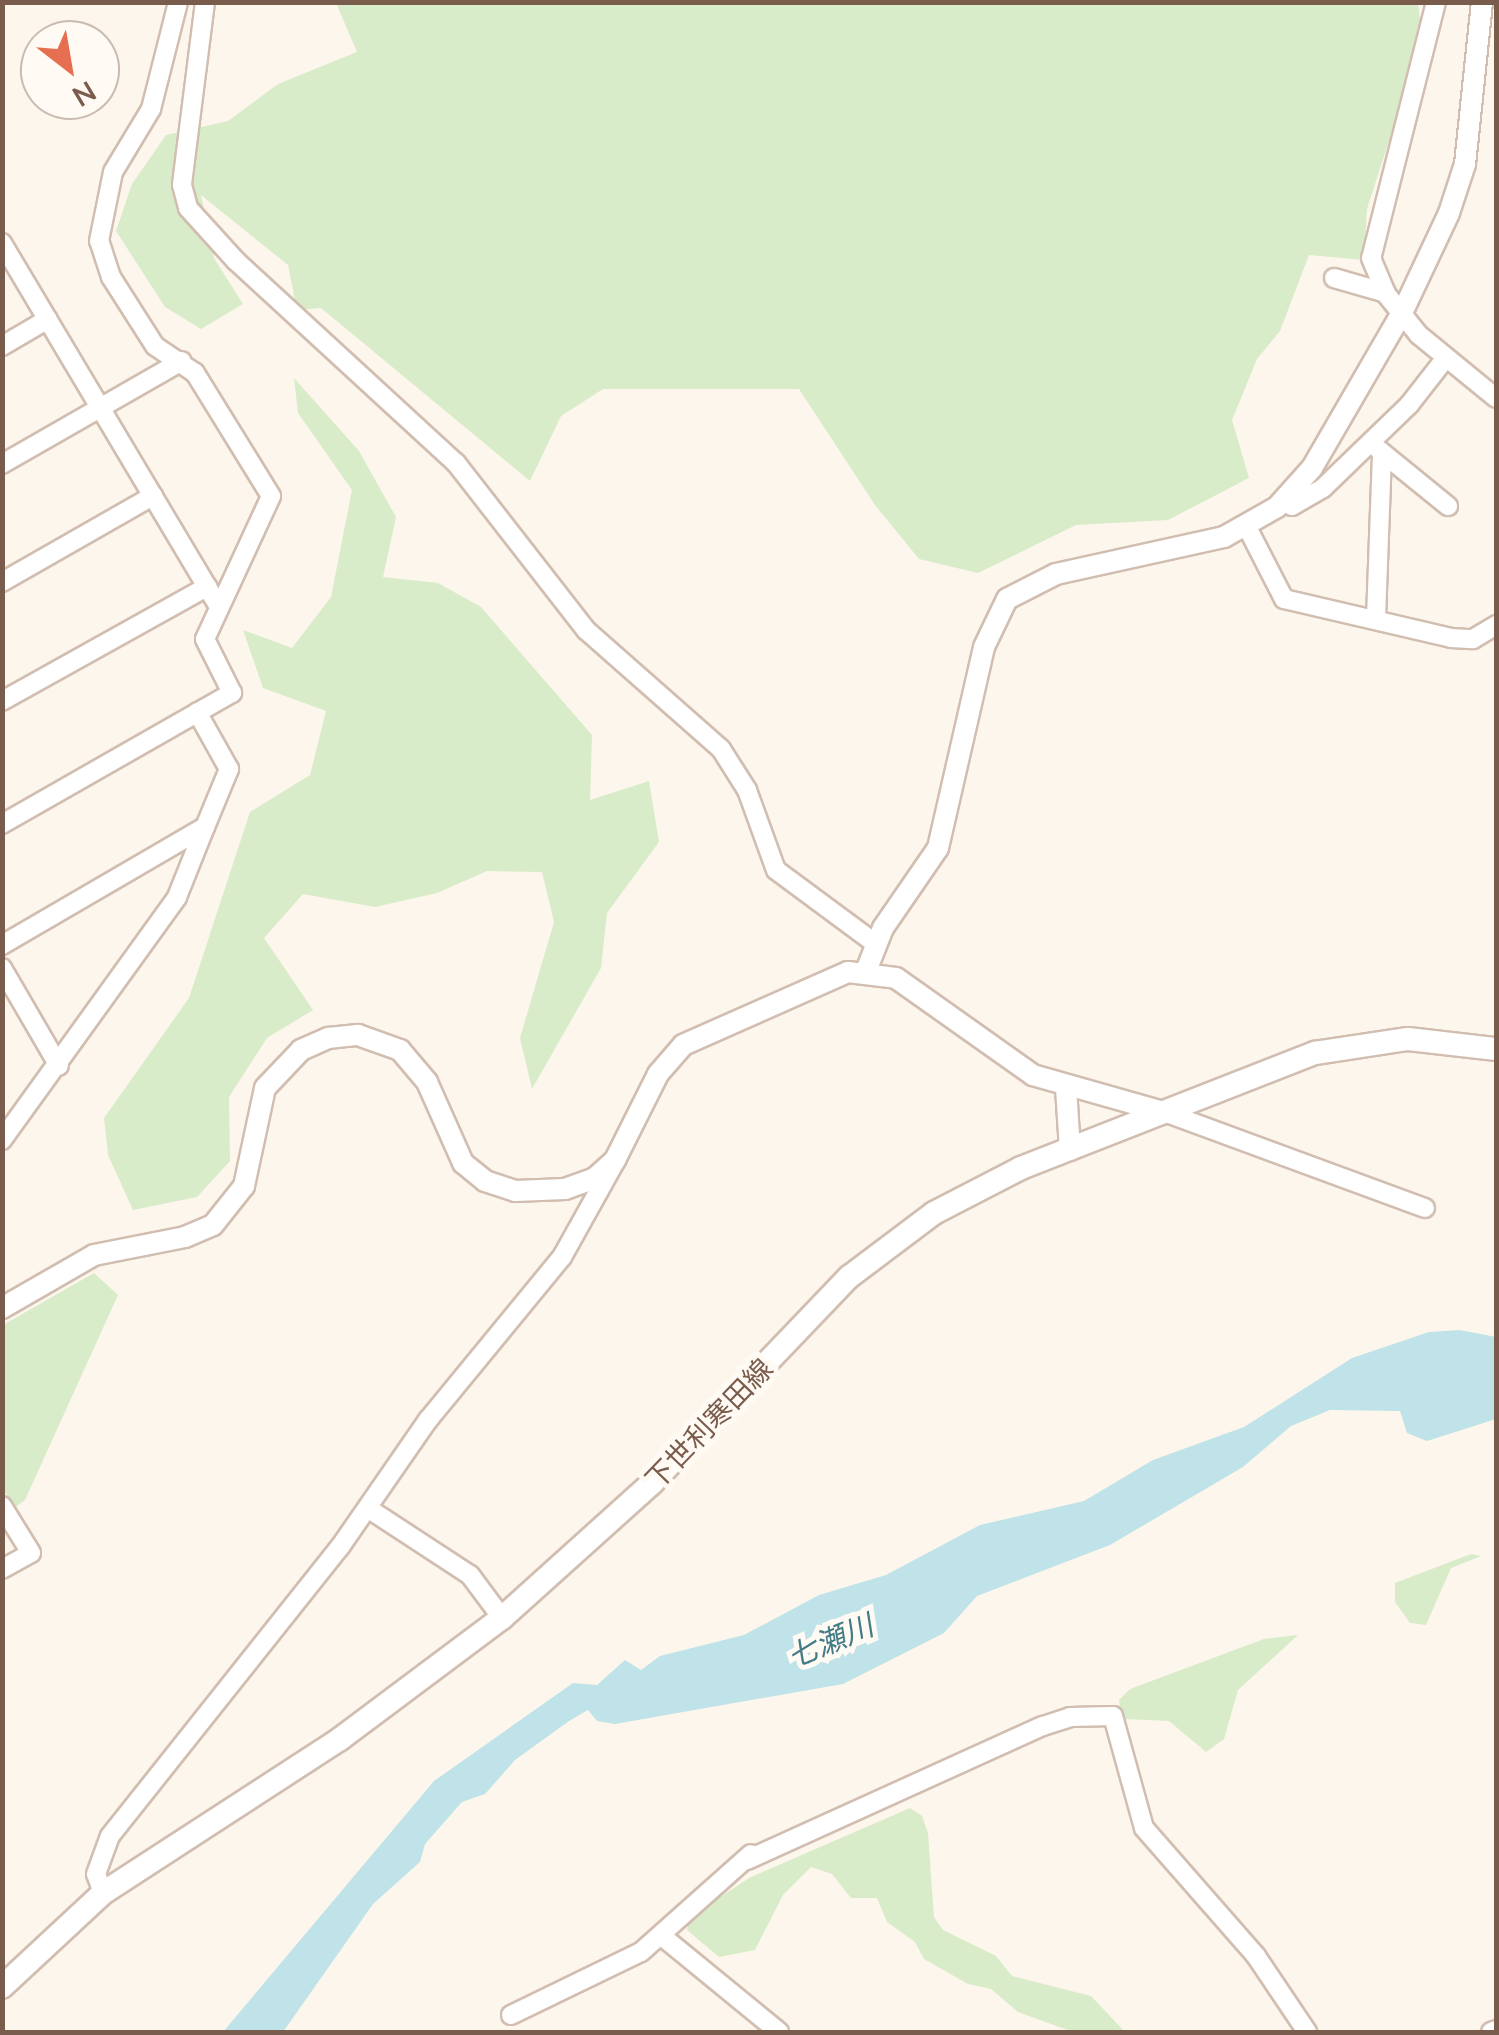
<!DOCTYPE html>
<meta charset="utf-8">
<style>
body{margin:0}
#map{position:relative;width:1499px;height:2035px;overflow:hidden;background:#fdf6ec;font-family:Mulish,"Noto Sans JP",sans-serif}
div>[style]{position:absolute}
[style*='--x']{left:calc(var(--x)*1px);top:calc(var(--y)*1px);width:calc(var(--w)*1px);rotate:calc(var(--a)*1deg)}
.green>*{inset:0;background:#d8ecc9}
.water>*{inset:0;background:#bfe3e8}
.roads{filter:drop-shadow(2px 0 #d1beb0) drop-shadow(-2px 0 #d1beb0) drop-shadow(0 2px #d1beb0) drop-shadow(0 -2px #d1beb0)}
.minor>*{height:18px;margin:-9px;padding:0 9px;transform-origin:9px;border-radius:9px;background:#fff}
.tertiary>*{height:20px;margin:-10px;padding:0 10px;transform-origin:10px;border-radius:10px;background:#fff}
.secondary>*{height:22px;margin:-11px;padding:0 11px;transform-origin:11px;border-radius:11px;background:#fff}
span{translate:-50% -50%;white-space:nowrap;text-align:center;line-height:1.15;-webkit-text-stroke:10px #fffaf3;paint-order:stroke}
.street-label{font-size:28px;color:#7a5c4d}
.water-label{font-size:30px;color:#437c86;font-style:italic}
.frame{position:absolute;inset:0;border:5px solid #7a5c4d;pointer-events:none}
.north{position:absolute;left:20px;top:20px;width:100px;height:100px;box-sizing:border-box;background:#fffaf3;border:2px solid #cabbb1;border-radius:50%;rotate:149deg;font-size:28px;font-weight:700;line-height:40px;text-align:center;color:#7a5c4d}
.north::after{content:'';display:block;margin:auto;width:35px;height:45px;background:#e76f51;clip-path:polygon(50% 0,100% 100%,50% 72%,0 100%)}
</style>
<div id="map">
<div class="green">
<div style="clip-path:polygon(336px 3px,1418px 3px,1422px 38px,1367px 209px,1364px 260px,1309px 255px,1280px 331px,1257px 359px,1232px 420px,1249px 478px,1168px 520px,1076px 525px,978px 573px,919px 559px,875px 505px,799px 389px,603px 389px,561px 416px,530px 481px,321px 308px,297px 310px,288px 265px,201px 195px,214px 258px,243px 304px,201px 329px,165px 307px,116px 231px,132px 184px,166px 135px,228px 121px,278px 84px,357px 52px)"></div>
<div style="clip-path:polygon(294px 378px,359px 451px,396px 517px,383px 577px,438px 583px,481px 607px,592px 735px,590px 800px,649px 781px,659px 842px,607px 913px,601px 968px,532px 1089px,520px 1038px,554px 922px,542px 872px,487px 871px,437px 893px,375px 907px,303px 894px,264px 938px,313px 1010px,267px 1038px,229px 1097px,230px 1161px,197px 1197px,133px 1210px,108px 1155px,104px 1118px,189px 998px,250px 812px,310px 775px,326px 711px,263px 688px,243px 630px,292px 648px,331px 597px,352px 490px,298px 413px)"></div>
<div style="clip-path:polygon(94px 1273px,118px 1295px,25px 1500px,14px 1508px,3px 1489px,3px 1325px)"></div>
<div style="clip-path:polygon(1471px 1554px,1481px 1556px,1451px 1568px,1426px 1625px,1410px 1623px,1395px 1602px,1395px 1583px)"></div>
<div style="clip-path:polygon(1298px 1635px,1238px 1690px,1224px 1739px,1206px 1752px,1169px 1721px,1125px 1719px,1121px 1712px,1119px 1700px,1130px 1689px,1264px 1639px)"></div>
<div style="clip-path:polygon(910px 1808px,922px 1816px,928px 1833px,934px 1917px,943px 1930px,996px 1956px,1012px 1976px,1091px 1996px,1125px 2032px,1073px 2032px,1018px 2012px,991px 1989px,968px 1984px,924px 1959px,915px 1942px,887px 1922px,877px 1898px,851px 1898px,832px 1874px,811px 1867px,783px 1895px,755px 1950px,719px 1957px,687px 1930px,689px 1918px,749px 1878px)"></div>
</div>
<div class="water">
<div style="clip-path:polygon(1460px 1330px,1496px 1337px,1496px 1419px,1427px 1441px,1407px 1433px,1400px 1411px,1330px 1410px,1291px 1426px,1243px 1467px,1110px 1545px,977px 1596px,944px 1633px,843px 1684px,615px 1724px,597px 1721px,588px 1710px,569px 1721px,515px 1760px,485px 1794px,462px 1802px,425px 1844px,420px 1862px,373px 1904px,283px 2032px,223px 2032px,434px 1781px,573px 1683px,597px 1685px,625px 1660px,641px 1670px,660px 1656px,744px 1635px,819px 1595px,886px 1575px,980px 1525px,1084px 1501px,1153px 1460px,1244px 1427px,1352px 1358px,1429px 1332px)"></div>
</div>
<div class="roads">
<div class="minor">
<div style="--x:205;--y:2;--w:184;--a:97.2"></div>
<div style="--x:182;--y:185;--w:24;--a:75"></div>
<div style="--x:188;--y:208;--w:72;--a:47.8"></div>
<div style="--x:236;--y:261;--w:299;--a:42.6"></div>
<div style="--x:456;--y:463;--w:212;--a:52.1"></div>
<div style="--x:586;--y:630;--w:180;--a:41.4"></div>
<div style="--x:721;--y:749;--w:49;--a:57.6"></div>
<div style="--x:747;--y:790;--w:85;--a:70.1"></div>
<div style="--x:776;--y:870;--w:124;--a:36.5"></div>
<div style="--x:1436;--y:2;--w:264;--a:104.2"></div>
<div style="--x:1371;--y:258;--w:39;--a:67"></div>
<div style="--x:1386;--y:294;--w:53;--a:51.2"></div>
<div style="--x:1419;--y:335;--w:99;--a:39.3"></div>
<div style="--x:2;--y:243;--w:422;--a:59.2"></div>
<div style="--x:1334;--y:278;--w:54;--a:16.1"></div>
<div style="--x:2;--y:346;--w:53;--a:-30.4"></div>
<div style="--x:1379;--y:450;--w:89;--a:39.1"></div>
<div style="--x:2;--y:464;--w:207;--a:-29.8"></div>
<div style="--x:1284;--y:501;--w:9;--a:32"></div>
<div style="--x:1292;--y:506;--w:36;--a:-30"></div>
<div style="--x:1323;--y:488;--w:120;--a:-44"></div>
<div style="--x:1409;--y:405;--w:58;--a:-52"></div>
<div style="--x:1247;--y:527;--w:81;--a:62.8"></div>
<div style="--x:1284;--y:599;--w:171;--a:13.1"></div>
<div style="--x:1451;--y:638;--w:22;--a:3"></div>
<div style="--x:1473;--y:639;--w:27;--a:-31"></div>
<div style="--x:2;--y:582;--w:174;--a:-29.7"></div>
<div style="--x:1376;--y:618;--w:165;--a:-87.9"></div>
<div style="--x:2;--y:701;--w:235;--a:-29.1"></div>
<div style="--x:2;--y:824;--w:265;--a:-29.7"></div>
<div style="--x:232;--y:693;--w:60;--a:-116.6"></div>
<div style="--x:205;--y:639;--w:157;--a:-65.2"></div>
<div style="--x:271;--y:496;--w:145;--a:-121.7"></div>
<div style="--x:195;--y:373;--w:48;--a:-146"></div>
<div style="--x:155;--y:346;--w:82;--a:-122.5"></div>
<div style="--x:111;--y:277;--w:38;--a:-108"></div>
<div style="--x:99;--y:241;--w:70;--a:-78.5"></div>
<div style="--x:113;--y:172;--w:74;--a:-58.9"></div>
<div style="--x:151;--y:109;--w:110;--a:-75.8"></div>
<div style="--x:2;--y:945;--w:235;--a:-30.2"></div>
<div style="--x:205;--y:827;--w:63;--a:-67.5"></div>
<div style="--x:229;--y:769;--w:65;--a:-119.3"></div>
<div style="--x:2;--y:968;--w:113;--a:59.8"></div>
<div style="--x:1164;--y:1112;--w:278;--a:20.2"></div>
<div style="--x:2;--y:1140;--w:299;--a:-54.2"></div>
<div style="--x:177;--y:897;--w:75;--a:-68.2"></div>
<div style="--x:2;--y:1506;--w:55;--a:58.3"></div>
<div style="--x:31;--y:1553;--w:33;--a:151"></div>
<div style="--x:369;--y:1509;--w:121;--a:33.2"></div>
<div style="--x:470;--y:1575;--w:54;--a:53.3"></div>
<div style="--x:747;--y:1860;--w:325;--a:-24.4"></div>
<div style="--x:1043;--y:1726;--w:28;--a:-18"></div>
<div style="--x:1070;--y:1717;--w:43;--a:-1.3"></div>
<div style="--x:1113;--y:1716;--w:116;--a:74.5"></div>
<div style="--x:1144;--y:1828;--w:170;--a:48.8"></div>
<div style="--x:1256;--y:1956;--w:92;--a:56.1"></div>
<div style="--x:103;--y:1893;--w:20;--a:-110"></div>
<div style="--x:96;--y:1874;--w:40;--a:-69.8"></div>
<div style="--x:110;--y:1836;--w:369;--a:-51.5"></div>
<div style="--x:340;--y:1547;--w:155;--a:-55.3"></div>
<div style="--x:428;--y:1420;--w:211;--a:-50.6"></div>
<div style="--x:562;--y:1257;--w:111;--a:-60.9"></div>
<div style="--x:663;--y:1937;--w:150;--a:39.3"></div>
<div style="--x:511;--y:2015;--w:144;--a:-25.9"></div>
<div style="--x:641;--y:1952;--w:147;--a:-41.7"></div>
<div style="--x:1491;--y:2032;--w:5;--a:-22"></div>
</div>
<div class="tertiary">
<div style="--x:866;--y:971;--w:46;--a:-68.4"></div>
<div style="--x:883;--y:928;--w:97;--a:-55.5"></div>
<div style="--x:938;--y:848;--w:206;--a:-77.1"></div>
<div style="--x:984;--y:647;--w:53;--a:-64.4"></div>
<div style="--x:1007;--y:599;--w:55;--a:-27"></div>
<div style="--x:1056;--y:574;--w:172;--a:-12.4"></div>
<div style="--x:1224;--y:537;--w:61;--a:-29.5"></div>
<div style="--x:1277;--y:507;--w:52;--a:-48.1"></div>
<div style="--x:1312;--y:468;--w:179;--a:-59.9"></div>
<div style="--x:1402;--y:313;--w:110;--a:-64.8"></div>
<div style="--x:1449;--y:213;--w:52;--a:-71.9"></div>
<div style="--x:1465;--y:164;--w:163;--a:-84"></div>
<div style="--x:1066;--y:1088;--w:62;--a:86.3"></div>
<div style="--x:2;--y:1308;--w:106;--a:-29.9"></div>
<div style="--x:94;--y:1255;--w:93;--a:-11.2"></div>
<div style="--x:185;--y:1237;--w:30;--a:-23"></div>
<div style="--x:213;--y:1225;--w:50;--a:-51.5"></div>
<div style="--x:244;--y:1186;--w:100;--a:-77.9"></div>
<div style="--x:265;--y:1088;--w:52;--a:-46.5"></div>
<div style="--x:301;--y:1050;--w:30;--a:-24"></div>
<div style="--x:328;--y:1038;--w:30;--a:-6"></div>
<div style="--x:358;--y:1035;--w:45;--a:19.7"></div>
<div style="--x:400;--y:1050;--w:42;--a:49.8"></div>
<div style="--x:427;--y:1082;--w:89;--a:66"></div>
<div style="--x:463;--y:1163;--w:28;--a:39"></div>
<div style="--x:485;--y:1181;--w:32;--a:18"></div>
<div style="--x:515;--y:1191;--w:50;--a:-2.3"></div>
<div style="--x:565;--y:1189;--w:32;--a:-20"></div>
<div style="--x:595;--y:1178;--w:27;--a:-42"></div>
<div style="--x:615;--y:1160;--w:96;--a:-63.4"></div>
<div style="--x:658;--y:1074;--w:38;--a:-49"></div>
<div style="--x:683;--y:1045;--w:180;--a:-23.9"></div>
<div style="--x:848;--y:972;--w:48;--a:7.1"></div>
<div style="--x:896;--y:978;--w:168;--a:35.3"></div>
<div style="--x:1033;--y:1075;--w:136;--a:15.8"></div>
</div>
<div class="secondary">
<div style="--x:2;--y:1987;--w:138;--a:-42.9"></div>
<div style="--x:103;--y:1893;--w:283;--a:-33"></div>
<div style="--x:340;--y:1739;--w:202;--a:-36.8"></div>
<div style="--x:502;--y:1618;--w:202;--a:-42"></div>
<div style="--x:652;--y:1483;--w:285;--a:-46.3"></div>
<div style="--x:849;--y:1277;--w:106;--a:-37"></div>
<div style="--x:934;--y:1213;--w:98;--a:-27.3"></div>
<div style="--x:1021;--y:1168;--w:316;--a:-21.4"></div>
<div style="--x:1315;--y:1053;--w:94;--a:-8.6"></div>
<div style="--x:1408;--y:1039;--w:89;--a:6.5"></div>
</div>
</div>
<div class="street-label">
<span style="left:709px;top:1424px;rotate:-46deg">下世利寒田線</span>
</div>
<div class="water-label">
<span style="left:830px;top:1641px;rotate:-23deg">七瀬川</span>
</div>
<div class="frame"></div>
<div class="north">N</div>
</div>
